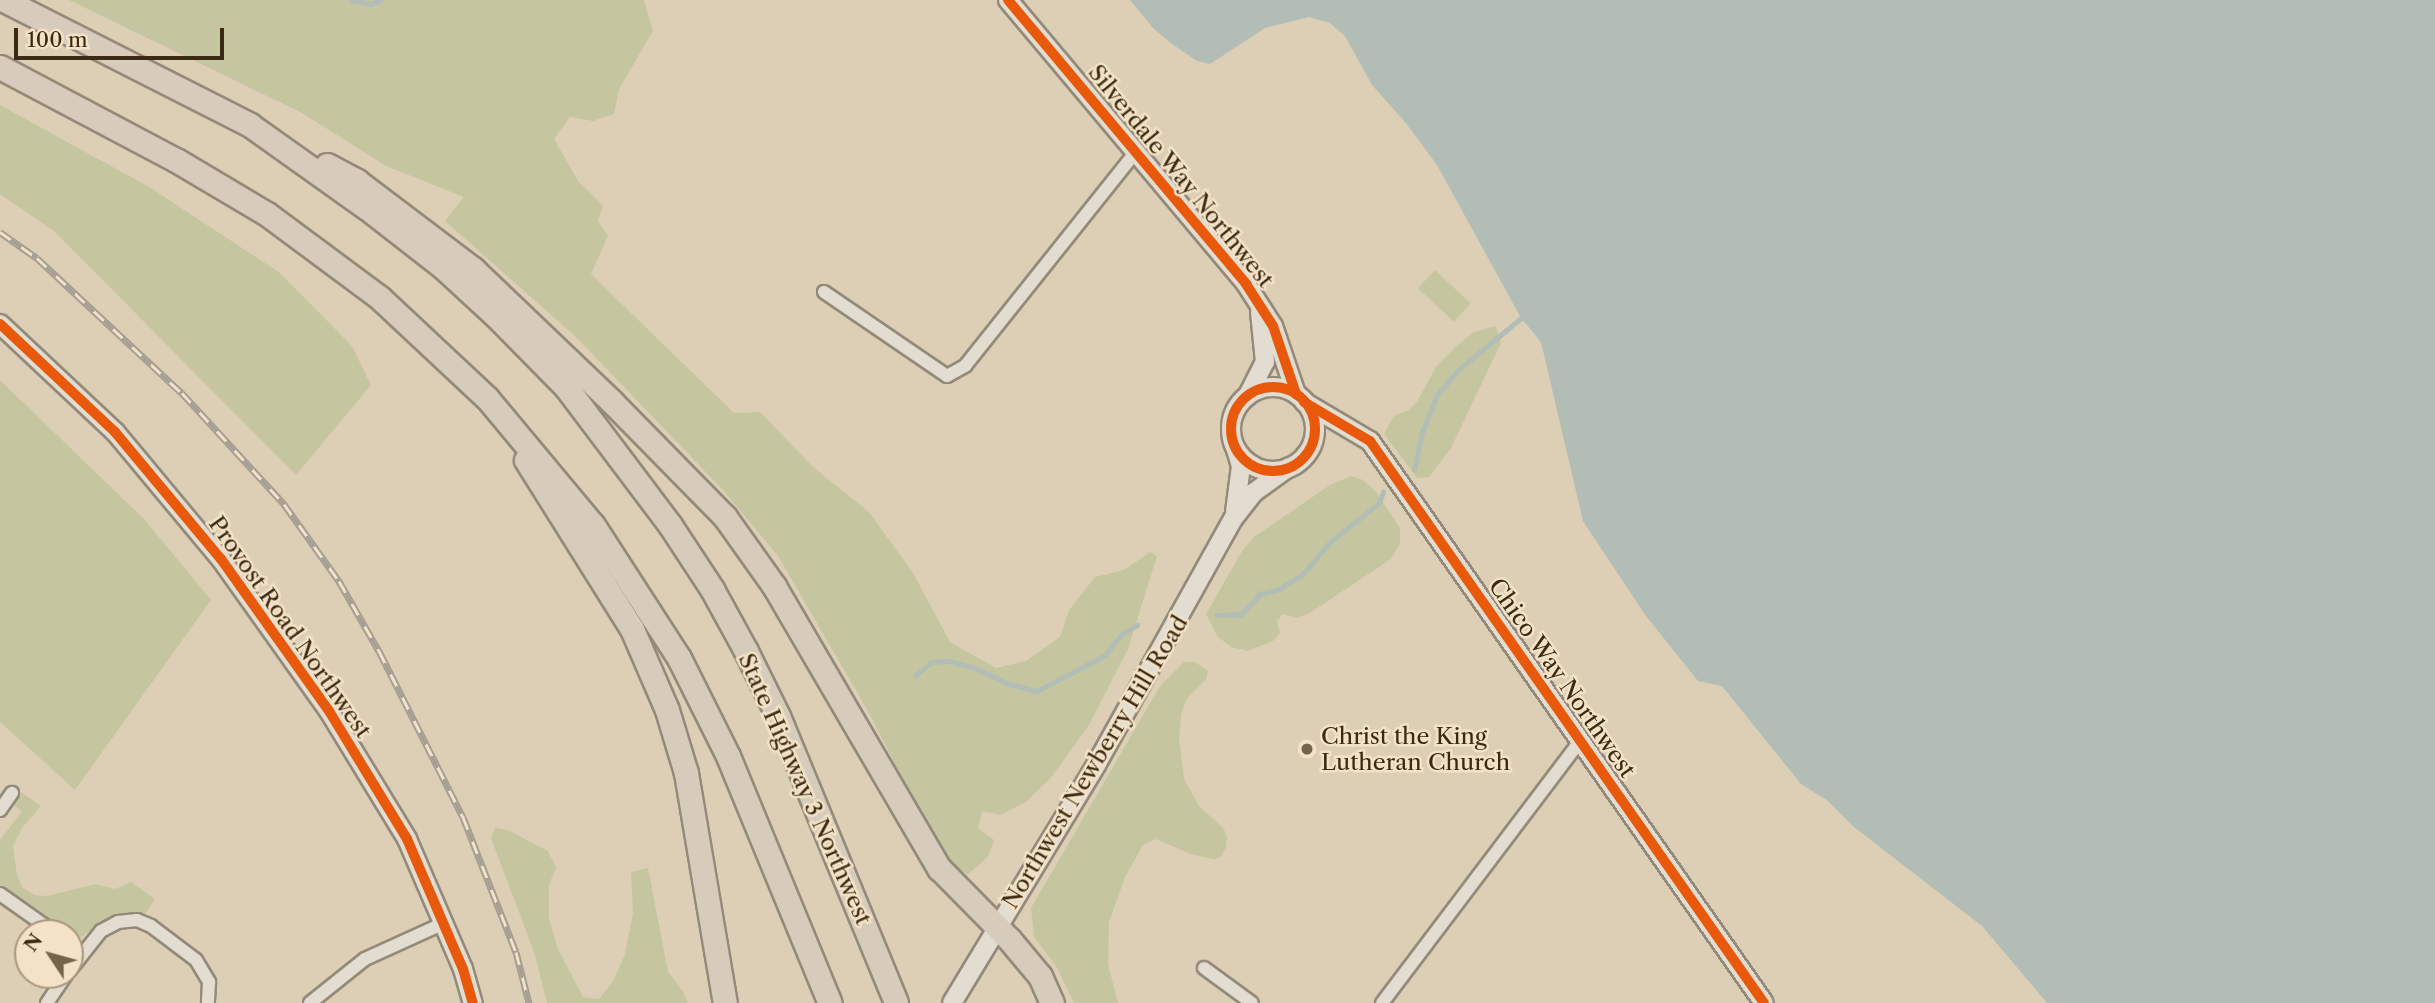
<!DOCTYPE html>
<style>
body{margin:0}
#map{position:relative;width:2435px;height:1003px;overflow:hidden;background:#ddcfb6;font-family:"Libre Caslon Text",serif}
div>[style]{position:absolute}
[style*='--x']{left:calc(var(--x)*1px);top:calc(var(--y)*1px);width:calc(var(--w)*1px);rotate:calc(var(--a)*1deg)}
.green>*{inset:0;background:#c5c69f;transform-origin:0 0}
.water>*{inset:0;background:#b1bdb5}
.stream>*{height:4.5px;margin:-2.25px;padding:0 2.25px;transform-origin:2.25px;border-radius:2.25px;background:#b1bdb5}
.roads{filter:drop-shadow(2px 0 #948a79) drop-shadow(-2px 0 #948a79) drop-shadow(0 2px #948a79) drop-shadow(0 -2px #948a79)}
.street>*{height:12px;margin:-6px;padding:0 6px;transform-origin:6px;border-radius:6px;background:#e3dcd0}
.secondary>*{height:18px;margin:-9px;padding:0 9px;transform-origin:9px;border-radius:9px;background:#e3dcd0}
.secondary>.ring{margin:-9px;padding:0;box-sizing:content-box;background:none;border:18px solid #e3dcd0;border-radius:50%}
.highway>*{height:23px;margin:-11.5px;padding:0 11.5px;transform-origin:11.5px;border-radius:11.5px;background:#d7ccbc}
.rail>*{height:7px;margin-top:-3.5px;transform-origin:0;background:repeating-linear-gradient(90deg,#f3e2c6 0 13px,#a59e92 0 26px);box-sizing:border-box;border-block:2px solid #a59e92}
.cycleway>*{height:10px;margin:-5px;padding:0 5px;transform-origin:5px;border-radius:5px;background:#e8590c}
.cycleway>.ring{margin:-5px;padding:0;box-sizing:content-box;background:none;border:10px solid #e8590c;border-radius:50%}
.dots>*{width:19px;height:19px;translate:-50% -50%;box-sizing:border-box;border:4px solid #f3e2c6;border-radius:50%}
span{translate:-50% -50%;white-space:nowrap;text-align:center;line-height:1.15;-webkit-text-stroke:5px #f3e2c6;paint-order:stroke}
.street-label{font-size:23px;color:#3b2a13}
.poi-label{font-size:23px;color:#3b2a13}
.left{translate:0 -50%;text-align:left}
.north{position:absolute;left:14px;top:919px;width:70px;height:70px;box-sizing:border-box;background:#f3e2c6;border:2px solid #a9987e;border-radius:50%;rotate:306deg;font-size:19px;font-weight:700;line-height:28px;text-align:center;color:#3b2a13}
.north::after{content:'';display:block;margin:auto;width:24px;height:32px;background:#74644c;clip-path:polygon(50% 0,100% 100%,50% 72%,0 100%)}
.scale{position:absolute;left:14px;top:28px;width:210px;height:32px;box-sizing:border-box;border:4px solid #3b2a13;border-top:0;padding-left:9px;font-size:21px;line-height:24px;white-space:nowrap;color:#3b2a13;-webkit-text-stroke:5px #f3e2c6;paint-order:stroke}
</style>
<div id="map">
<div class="green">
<div style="clip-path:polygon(69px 0,644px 0,653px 31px,619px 89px,614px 114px,593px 121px,570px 117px,554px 139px,578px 181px,603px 206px,598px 221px,608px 236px,591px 274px,734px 413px,760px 412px,813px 467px,869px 512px,913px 573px,950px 642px,996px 668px,1026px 661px,1060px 637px,1069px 610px,1095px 577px,1124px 570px,1150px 552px,1157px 556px,1128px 649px,1089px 725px,1050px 779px,1027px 801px,1001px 815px,982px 811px,978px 828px,994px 840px,988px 857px,968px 874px,956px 870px,941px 854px,869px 713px,778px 556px,722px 489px,576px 337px,445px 221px,464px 197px,386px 166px,302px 113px)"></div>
<div style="clip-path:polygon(0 105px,151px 188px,280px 273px,352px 346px,371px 385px,296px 475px,55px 232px,0 194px)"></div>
<div style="left:1435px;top:270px;width:49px;height:25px;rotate:43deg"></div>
<div style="clip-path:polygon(1496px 326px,1501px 343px,1451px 448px,1429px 477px,1417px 478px,1384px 434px,1394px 416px,1409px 410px,1417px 402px,1436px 367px,1454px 348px,1474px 332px)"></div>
<div style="clip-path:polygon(0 380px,145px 520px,211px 600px,75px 790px,0 722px)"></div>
<div style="clip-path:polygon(1351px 476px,1363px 480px,1377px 493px,1400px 528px,1400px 544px,1391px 559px,1310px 613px,1297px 618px,1283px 614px,1277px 621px,1280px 633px,1273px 641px,1248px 651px,1231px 647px,1217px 636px,1206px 614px,1242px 551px,1254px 537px,1330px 485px)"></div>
<div style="clip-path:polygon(1184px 662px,1195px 662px,1208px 671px,1206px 680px,1187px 698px,1181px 715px,1179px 738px,1184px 779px,1199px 806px,1224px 829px,1227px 838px,1226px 847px,1221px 857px,1214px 859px,1190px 854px,1156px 839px,1143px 845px,1125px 877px,1109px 922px,1108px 964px,1118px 1003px,1074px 1003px,1056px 966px,1034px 937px,1031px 908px,1160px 686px)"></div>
<div style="clip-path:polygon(21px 792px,41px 806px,22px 828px,13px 846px,17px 875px,23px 888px,35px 895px,46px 896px,96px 884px,115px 889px,131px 882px,155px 899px,145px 914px,113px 916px,78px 939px,65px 933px,0 885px,0 840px,22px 811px,12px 804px)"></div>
<div style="clip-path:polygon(495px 828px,508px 830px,548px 851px,556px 867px,549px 885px,549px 919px,558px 949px,583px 997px,599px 999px,613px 981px,625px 954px,633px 913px,631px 872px,648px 868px,668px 972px,683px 991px,688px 1003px,547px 1003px,534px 952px,491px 838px)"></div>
</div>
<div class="water">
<div style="clip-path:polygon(1130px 0,2435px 0,2435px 1003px,2047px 1003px,1982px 926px,1854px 827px,1828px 801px,1801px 784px,1722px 686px,1698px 681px,1646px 616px,1583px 521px,1541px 342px,1521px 318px,1437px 165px,1405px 122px,1372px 85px,1345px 36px,1330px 23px,1309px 17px,1265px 28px,1210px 64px,1197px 61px,1172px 44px,1153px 28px)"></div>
</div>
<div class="stream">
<div style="--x:351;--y:0;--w:20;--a:11"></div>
<div style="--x:371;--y:4;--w:10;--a:-24"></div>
<div style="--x:1414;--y:470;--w:39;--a:-78"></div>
<div style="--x:1422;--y:432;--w:40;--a:-68"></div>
<div style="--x:1437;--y:395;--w:31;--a:-50"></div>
<div style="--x:1457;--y:371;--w:83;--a:-39.6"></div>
<div style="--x:1217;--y:615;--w:24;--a:-2"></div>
<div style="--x:1241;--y:614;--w:28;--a:-46"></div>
<div style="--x:1260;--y:594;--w:21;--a:-14"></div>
<div style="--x:1280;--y:589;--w:27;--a:-33"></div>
<div style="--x:1303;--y:574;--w:42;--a:-49.8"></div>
<div style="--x:1330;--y:542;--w:63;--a:-38.5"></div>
<div style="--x:1379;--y:503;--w:12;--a:-70"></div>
<div style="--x:915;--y:676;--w:21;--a:-41"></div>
<div style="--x:931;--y:662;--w:18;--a:-3"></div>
<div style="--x:949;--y:661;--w:27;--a:15"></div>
<div style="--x:975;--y:668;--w:38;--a:25"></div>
<div style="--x:1009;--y:684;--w:29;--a:14"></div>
<div style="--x:1037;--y:691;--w:76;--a:-27.6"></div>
<div style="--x:1104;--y:656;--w:27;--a:-51"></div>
<div style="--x:1121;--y:635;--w:19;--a:-32"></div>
</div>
<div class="roads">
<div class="street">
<div style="--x:824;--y:292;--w:149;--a:34.3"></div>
<div style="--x:947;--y:376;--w:21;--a:-29"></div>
<div style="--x:965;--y:366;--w:274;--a:-51.4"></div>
<div style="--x:0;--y:810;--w:21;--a:-55"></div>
<div style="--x:0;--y:894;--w:67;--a:35.3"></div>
<div style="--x:1204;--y:968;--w:59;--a:36.1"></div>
<div style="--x:70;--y:970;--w:50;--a:-51.5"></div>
<div style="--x:101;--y:931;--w:19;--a:-28"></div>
<div style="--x:118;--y:922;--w:19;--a:-6"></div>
<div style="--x:137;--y:920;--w:15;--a:23"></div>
<div style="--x:151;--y:926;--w:56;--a:37.1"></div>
<div style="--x:196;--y:960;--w:26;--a:59"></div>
<div style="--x:209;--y:982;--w:21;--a:93"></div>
<div style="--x:47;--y:1003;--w:34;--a:-56"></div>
<div style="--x:310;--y:1003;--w:70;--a:-38.7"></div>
<div style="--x:365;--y:959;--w:87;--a:-24.5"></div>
<div style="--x:1382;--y:1003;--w:328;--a:-52.9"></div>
</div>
<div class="secondary">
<div style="--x:1008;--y:0;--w:371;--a:50"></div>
<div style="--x:1246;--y:284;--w:50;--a:57.3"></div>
<div style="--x:1273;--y:326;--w:72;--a:71.3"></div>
<div style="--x:0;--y:324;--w:158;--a:43.2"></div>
<div style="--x:115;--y:432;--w:165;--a:50.2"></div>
<div style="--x:221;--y:559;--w:186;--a:54.6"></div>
<div style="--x:329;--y:711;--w:150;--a:58.6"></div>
<div style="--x:407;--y:839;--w:142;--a:66.7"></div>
<div style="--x:463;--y:969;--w:35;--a:74"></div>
<div class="ring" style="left:1231px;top:387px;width:66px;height:66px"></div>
<div style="--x:1248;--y:395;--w:37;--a:-63"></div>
<div style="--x:1265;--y:362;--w:50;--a:-95.7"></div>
<div style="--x:1304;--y:402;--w:77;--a:30.6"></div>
<div style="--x:1370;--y:441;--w:686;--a:54.97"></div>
<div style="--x:1235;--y:512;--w:46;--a:-82.6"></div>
<div style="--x:1241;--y:466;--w:17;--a:-107"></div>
<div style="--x:952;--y:1003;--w:278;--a:-58.8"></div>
<div style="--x:1096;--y:765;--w:282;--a:-60.9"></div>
<div style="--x:1233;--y:519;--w:33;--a:-52"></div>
<div style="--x:1253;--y:493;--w:44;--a:-35.8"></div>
</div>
<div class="highway">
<div style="--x:4;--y:0;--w:276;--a:26.9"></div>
<div style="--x:250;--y:125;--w:143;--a:35.4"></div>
<div style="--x:367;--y:208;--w:98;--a:37.9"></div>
<div style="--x:444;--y:268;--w:69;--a:42.7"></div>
<div style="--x:495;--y:315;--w:101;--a:45.4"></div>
<div style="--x:566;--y:387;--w:173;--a:53"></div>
<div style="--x:670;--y:525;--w:77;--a:56.7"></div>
<div style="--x:712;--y:589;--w:71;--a:61.3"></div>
<div style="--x:746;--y:651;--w:72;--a:63.8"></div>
<div style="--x:778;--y:716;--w:310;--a:67.6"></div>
<div style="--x:0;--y:67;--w:199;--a:27.9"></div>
<div style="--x:176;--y:160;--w:106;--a:30.7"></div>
<div style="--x:267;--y:214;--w:141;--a:36.6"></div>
<div style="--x:380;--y:298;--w:146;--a:43.1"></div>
<div style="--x:487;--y:398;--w:165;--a:50.2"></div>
<div style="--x:593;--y:525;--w:158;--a:57.1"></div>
<div style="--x:679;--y:658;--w:110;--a:63.4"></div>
<div style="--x:728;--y:756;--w:267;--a:67.6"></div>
<div style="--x:327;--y:165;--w:34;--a:28"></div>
<div style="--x:357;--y:181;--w:146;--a:37.2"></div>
<div style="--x:473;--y:269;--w:192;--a:43.7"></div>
<div style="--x:612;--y:402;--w:161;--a:45.5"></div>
<div style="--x:725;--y:517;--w:85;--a:54.6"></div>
<div style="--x:774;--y:586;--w:327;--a:59.7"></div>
<div style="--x:939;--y:868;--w:100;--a:45.4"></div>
<div style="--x:1009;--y:939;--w:48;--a:50"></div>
<div style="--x:1040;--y:976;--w:30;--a:66"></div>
<div style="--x:526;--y:460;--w:199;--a:57.9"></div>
<div style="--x:632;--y:629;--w:88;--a:66.6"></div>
<div style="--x:667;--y:710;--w:66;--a:73.2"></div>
<div style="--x:686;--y:773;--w:233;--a:80.4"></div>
</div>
</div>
<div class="rail">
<div style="--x:0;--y:232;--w:45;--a:35.1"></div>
<div style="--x:37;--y:258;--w:198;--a:43"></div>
<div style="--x:182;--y:393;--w:151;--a:47.4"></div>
<div style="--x:284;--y:504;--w:95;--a:54.5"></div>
<div style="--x:339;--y:581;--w:81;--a:60.3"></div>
<div style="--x:379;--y:651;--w:186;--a:63.2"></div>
<div style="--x:463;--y:817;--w:145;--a:68.6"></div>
<div style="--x:516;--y:952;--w:53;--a:75.7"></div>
</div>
<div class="cycleway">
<div style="--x:1008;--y:0;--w:371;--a:50"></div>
<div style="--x:1246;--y:284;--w:50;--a:57.3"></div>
<div style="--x:1273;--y:326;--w:72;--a:71.3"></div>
<div style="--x:0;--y:324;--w:158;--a:43.2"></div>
<div style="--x:115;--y:432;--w:165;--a:50.2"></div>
<div style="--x:221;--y:559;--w:186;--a:54.6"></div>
<div style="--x:329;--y:711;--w:150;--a:58.6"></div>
<div style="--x:407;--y:839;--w:142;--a:66.7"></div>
<div style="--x:463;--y:969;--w:35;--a:74"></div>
<div class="ring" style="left:1231px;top:387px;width:74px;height:74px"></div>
<div style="--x:1304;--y:402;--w:77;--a:30.6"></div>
<div style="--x:1370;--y:441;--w:686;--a:54.97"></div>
</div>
<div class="dots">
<div style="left:1307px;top:749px;background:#74644c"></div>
</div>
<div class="street-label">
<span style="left:1181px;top:176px;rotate:51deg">Silverdale Way Northwest</span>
<span style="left:290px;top:627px;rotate:55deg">Provost Road Northwest</span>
<span style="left:1562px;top:678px;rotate:55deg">Chico Way Northwest</span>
<span style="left:1095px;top:762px;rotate:-59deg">Northwest Newberry Hill Road</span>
<span style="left:805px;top:789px;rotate:66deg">State Highway 3 Northwest</span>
</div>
<div class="poi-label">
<span class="left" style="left:1321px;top:749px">Christ the King<br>Lutheran Church</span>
</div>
<div class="north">N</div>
<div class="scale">100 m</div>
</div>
